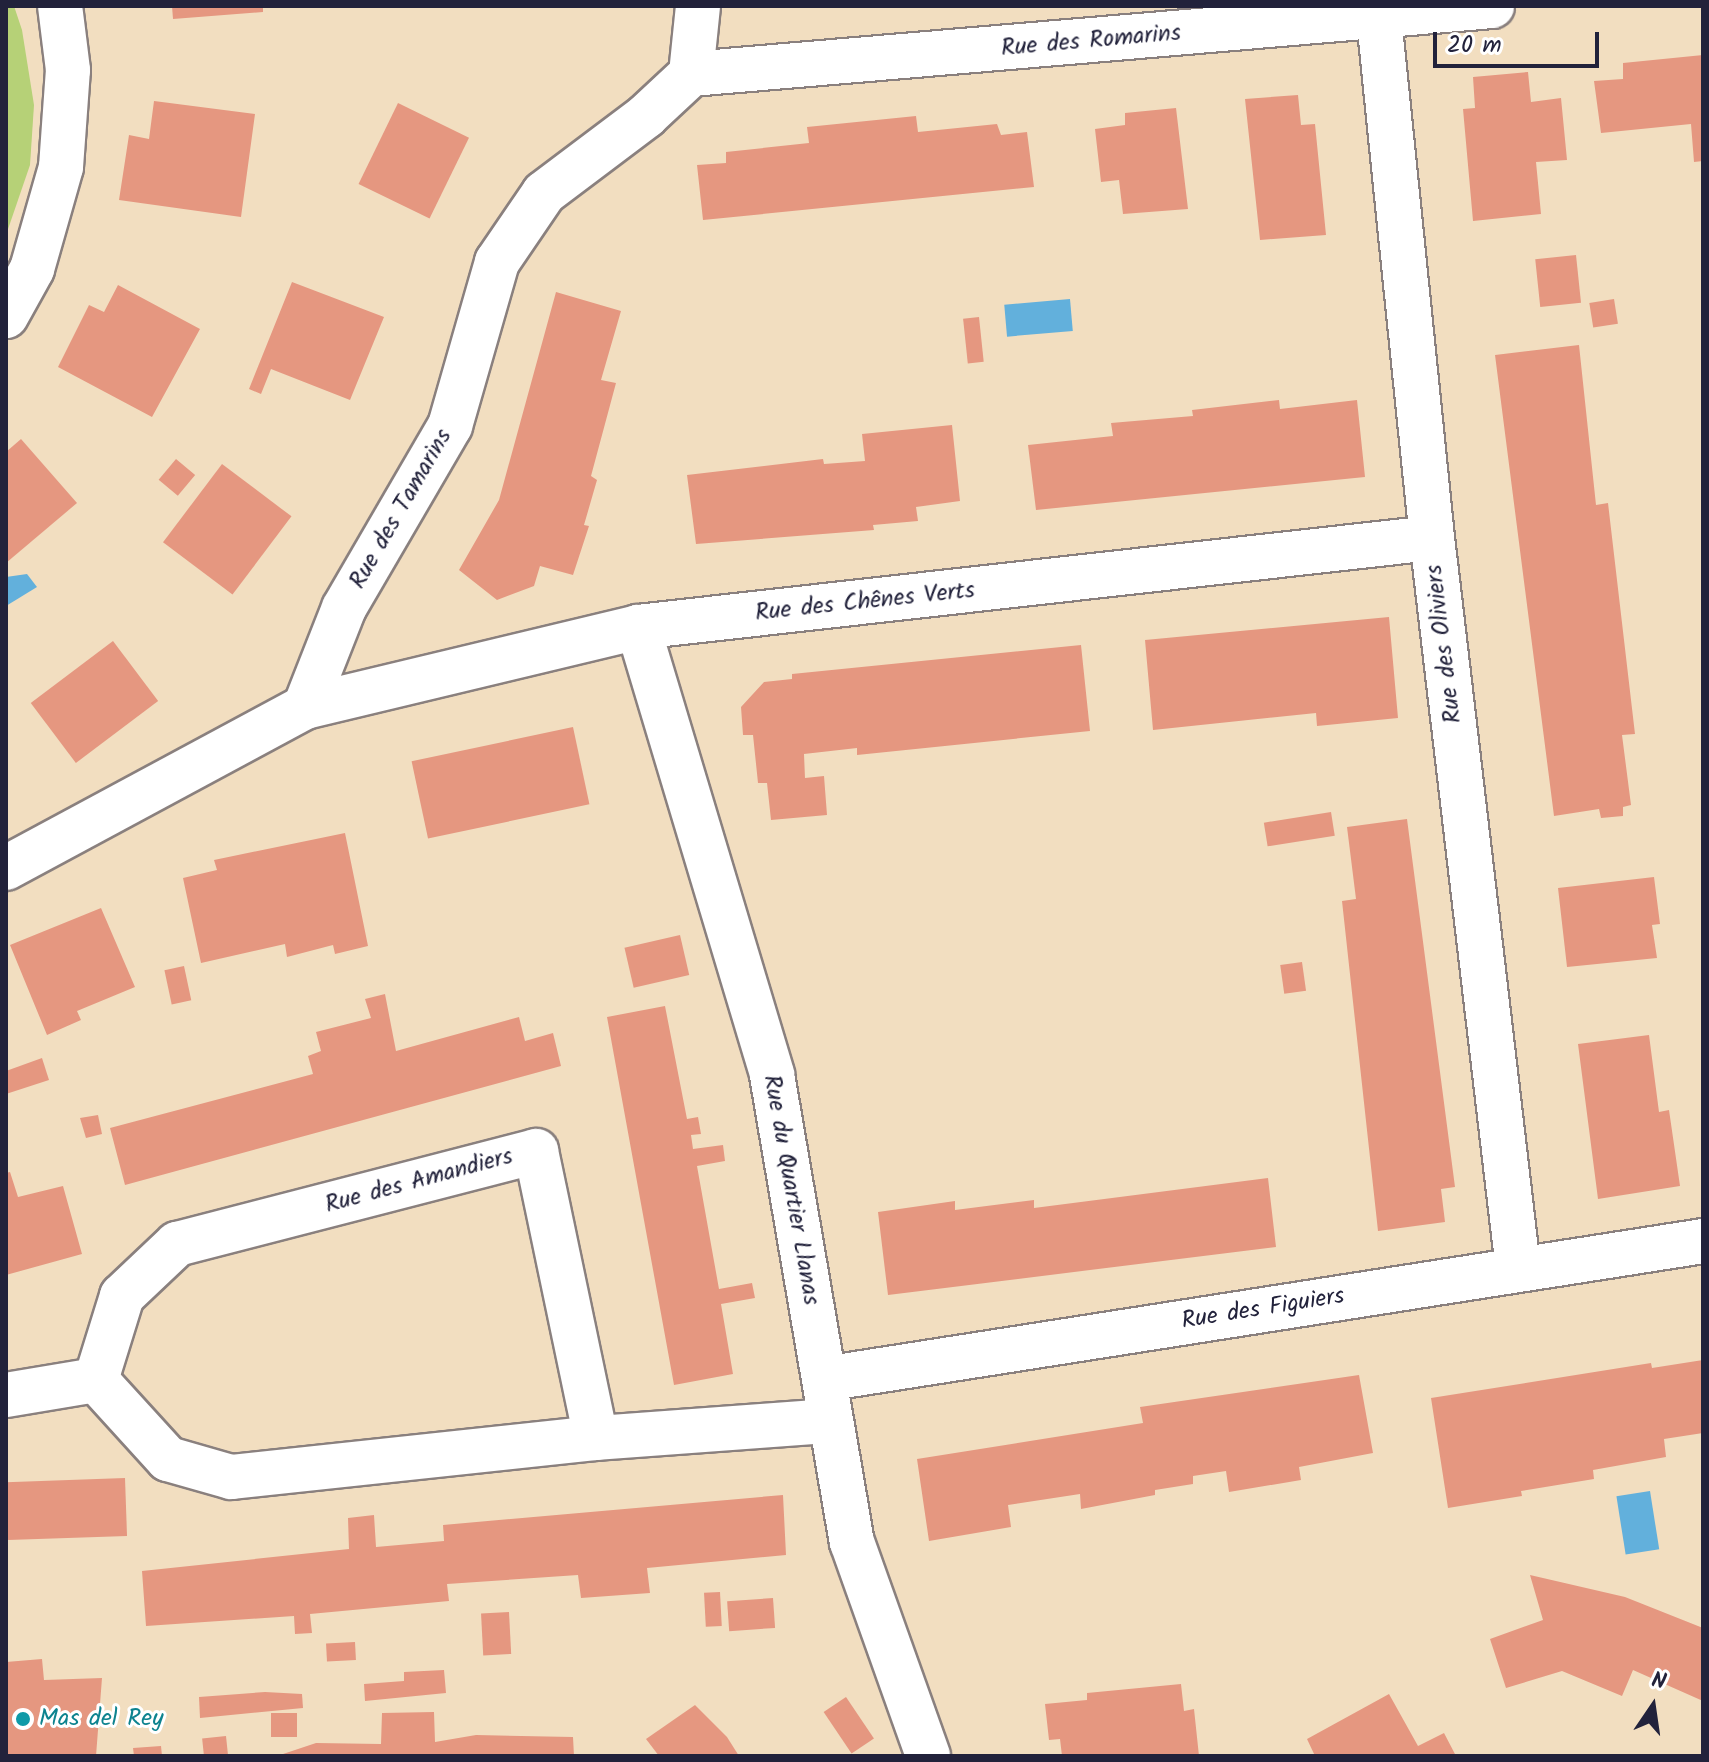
<!DOCTYPE html>
<meta charset="utf-8">
<style>
body{margin:0}
#map{position:relative;width:1709px;height:1762px;overflow:hidden;background:#f2dec0;font-family:Kalam,sans-serif}
div>[style]{position:absolute}
[style*='--x']{left:calc(var(--x)*1px);top:calc(var(--y)*1px);width:calc(var(--w)*1px);rotate:calc(var(--a)*1deg)}
.green>*{inset:0;background:#b6d177}
.water>*{inset:0;background:#62b0dc;transform-origin:0 0}
.building>*{inset:0;background:#e59780;transform-origin:0 0}
.roads{filter:drop-shadow(2px 0 #8a807e) drop-shadow(-2px 0 #8a807e) drop-shadow(0 2px #8a807e) drop-shadow(0 -2px #8a807e)}
.minor>*{height:44px;margin:-22px;padding:0 22px;transform-origin:22px;border-radius:22px;background:#fff}
.dots>*{width:22px;height:22px;translate:-50% -50%;box-sizing:border-box;border:4px solid #fff;border-radius:50%}
span{translate:-50% -50%;white-space:nowrap;text-align:center;line-height:1.15;-webkit-text-stroke:6px #fff;paint-order:stroke}
.street-label{font-size:24px;color:#22223b}
.culture-label{font-size:24px;color:#0d838f}
.left{translate:0 -50%;text-align:left}
.frame{position:absolute;inset:0;border:8px solid #22223b;pointer-events:none}
.north{position:absolute;left:1613px;top:1666px;width:80px;height:80px;-webkit-text-stroke:6px #fff;paint-order:stroke;rotate:13deg;font-size:22px;font-weight:700;line-height:32px;text-align:center;color:#22223b}
.north::after{content:'';display:block;margin:auto;width:28px;height:36px;background:#22223b;clip-path:polygon(50% 0,100% 100%,50% 72%,0 100%)}
.scale{position:absolute;left:1433px;top:32px;width:166px;height:36px;box-sizing:border-box;border:4px solid #22223b;border-top:0;padding-left:10px;font-size:24px;line-height:28px;white-space:nowrap;color:#22223b;-webkit-text-stroke:6px #fff;paint-order:stroke}
</style>
<div id="map">
<div class="green">
<div style="clip-path:polygon(6px 6px,14px 6px,22px 30px,34px 105px,30px 165px,6px 235px)"></div>
</div>
<div class="water">
<div style="left:1070px;top:299px;width:32px;height:66px;rotate:85deg"></div>
<div style="clip-path:polygon(27px 574px,37px 587px,6px 606px,6px 577px)"></div>
<div style="left:1650px;top:1491px;width:59px;height:34px;rotate:81deg"></div>
</div>
<div class="building">
<div style="clip-path:polygon(172px 6px,263px 6px,263px 12px,173px 19px)"></div>
<div style="clip-path:polygon(1703px 55px,1703px 161px,1694px 162px,1691px 124px,1601px 133px,1594px 81px,1623px 79px,1623px 63px)"></div>
<div style="clip-path:polygon(1528px 72px,1531px 102px,1561px 98px,1567px 160px,1536px 162px,1541px 214px,1473px 221px,1463px 109px,1475px 108px,1473px 77px)"></div>
<div style="clip-path:polygon(1298px 95px,1301px 125px,1315px 124px,1326px 235px,1260px 240px,1245px 99px)"></div>
<div style="clip-path:polygon(154px 101px,255px 114px,241px 217px,119px 200px,129px 135px,149px 139px)"></div>
<div style="left:398px;top:103px;width:79px;height:90px;rotate:26deg"></div>
<div style="clip-path:polygon(1176px 108px,1188px 209px,1123px 214px,1119px 180px,1101px 182px,1095px 129px,1125px 125px,1125px 113px)"></div>
<div style="clip-path:polygon(916px 116px,918px 132px,997px 124px,1001px 135px,1027px 132px,1034px 187px,703px 220px,697px 165px,726px 163px,726px 152px,809px 143px,807px 127px)"></div>
<div style="left:1576px;top:255px;width:48px;height:41px;rotate:84deg"></div>
<div style="clip-path:polygon(292px 282px,384px 317px,350px 400px,271px 369px,261px 394px,249px 389px)"></div>
<div style="clip-path:polygon(118px 285px,200px 329px,152px 417px,58px 367px,89px 305px,104px 312px)"></div>
<div style="clip-path:polygon(556px 292px,621px 311px,601px 380px,616px 383px,591px 476px,597px 480px,584px 525px,589px 526px,573px 575px,540px 566px,534px 586px,497px 600px,459px 570px,499px 500px)"></div>
<div style="left:1614px;top:299px;width:25px;height:25px;rotate:81deg"></div>
<div style="left:979px;top:317px;width:45px;height:16px;rotate:84deg"></div>
<div style="clip-path:polygon(1579px 345px,1596px 505px,1608px 503px,1635px 734px,1622px 735px,1631px 805px,1623px 807px,1623px 816px,1601px 818px,1599px 809px,1554px 816px,1495px 355px)"></div>
<div style="clip-path:polygon(1279px 400px,1280px 409px,1357px 400px,1365px 477px,1036px 510px,1028px 445px,1113px 436px,1111px 423px,1193px 416px,1192px 410px)"></div>
<div style="clip-path:polygon(952px 425px,960px 501px,916px 507px,918px 521px,873px 525px,874px 530px,696px 544px,687px 475px,823px 459px,824px 464px,865px 461px,862px 434px)"></div>
<div style="clip-path:polygon(21px 439px,77px 503px,6px 563px,6px 452px)"></div>
<div style="left:176px;top:459px;width:25px;height:27px;rotate:40deg"></div>
<div style="left:222px;top:464px;width:87px;height:98px;rotate:37deg"></div>
<div style="clip-path:polygon(1389px 617px,1398px 718px,1317px 726px,1316px 713px,1153px 730px,1145px 640px)"></div>
<div style="left:113px;top:641px;width:75px;height:103px;rotate:53deg"></div>
<div style="clip-path:polygon(1081px 645px,1090px 731px,857px 755px,857px 748px,804px 754px,805px 778px,824px 776px,827px 815px,771px 820px,767px 783px,758px 783px,753px 735px,743px 735px,741px 707px,764px 682px,792px 679px,792px 674px)"></div>
<div style="left:573px;top:727px;width:79px;height:165px;rotate:78deg"></div>
<div style="left:1331px;top:812px;width:24px;height:68px;rotate:81deg"></div>
<div style="clip-path:polygon(1407px 819px,1455px 1187px,1441px 1189px,1445px 1222px,1378px 1231px,1342px 901px,1356px 899px,1347px 827px)"></div>
<div style="clip-path:polygon(345px 833px,368px 946px,335px 954px,333px 945px,287px 957px,285px 944px,201px 963px,183px 878px,217px 870px,214px 860px)"></div>
<div style="clip-path:polygon(1654px 877px,1660px 924px,1652px 925px,1657px 958px,1567px 967px,1558px 888px)"></div>
<div style="clip-path:polygon(101px 908px,135px 987px,77px 1011px,81px 1020px,47px 1035px,10px 945px)"></div>
<div style="left:680px;top:935px;width:41px;height:57px;rotate:77deg"></div>
<div style="left:1302px;top:962px;width:29px;height:22px;rotate:82deg"></div>
<div style="left:184px;top:966px;width:35px;height:20px;rotate:78deg"></div>
<div style="clip-path:polygon(385px 994px,396px 1051px,519px 1017px,525px 1041px,553px 1033px,561px 1066px,125px 1185px,110px 1128px,313px 1074px,308px 1056px,321px 1051px,316px 1032px,371px 1018px,365px 999px)"></div>
<div style="clip-path:polygon(665px 1006px,687px 1119px,698px 1117px,701px 1134px,691px 1135px,693px 1149px,723px 1145px,725px 1161px,697px 1166px,719px 1289px,752px 1283px,755px 1298px,721px 1304px,733px 1374px,674px 1385px,607px 1017px)"></div>
<div style="clip-path:polygon(1649px 1035px,1659px 1112px,1669px 1110px,1680px 1186px,1598px 1199px,1578px 1044px)"></div>
<div style="clip-path:polygon(42px 1058px,49px 1080px,6px 1094px,6px 1071px)"></div>
<div style="clip-path:polygon(98px 1115px,102px 1134px,86px 1138px,80px 1118px)"></div>
<div style="clip-path:polygon(10px 1172px,18px 1197px,63px 1186px,82px 1254px,6px 1275px,6px 1173px)"></div>
<div style="clip-path:polygon(1268px 1178px,1276px 1247px,888px 1295px,878px 1212px,955px 1201px,955px 1210px,1034px 1200px,1034px 1208px)"></div>
<div style="clip-path:polygon(1703px 1360px,1703px 1433px,1664px 1439px,1666px 1457px,1593px 1470px,1594px 1479px,1521px 1491px,1522px 1496px,1448px 1508px,1431px 1398px,1651px 1363px,1652px 1368px)"></div>
<div style="clip-path:polygon(1359px 1375px,1373px 1453px,1299px 1467px,1301px 1480px,1229px 1492px,1226px 1471px,1193px 1476px,1193px 1484px,1155px 1490px,1155px 1495px,1081px 1509px,1080px 1494px,1008px 1505px,1011px 1527px,929px 1541px,917px 1459px,1143px 1423px,1140px 1407px)"></div>
<div style="left:125px;top:1478px;width:58px;height:119px;rotate:88deg"></div>
<div style="clip-path:polygon(783px 1495px,786px 1555px,647px 1568px,650px 1593px,581px 1598px,578px 1575px,447px 1584px,449px 1601px,310px 1614px,312px 1633px,295px 1634px,294px 1616px,146px 1626px,142px 1571px,349px 1549px,348px 1518px,374px 1515px,376px 1547px,444px 1541px,443px 1525px)"></div>
<div style="clip-path:polygon(1530px 1575px,1625px 1597px,1703px 1628px,1703px 1701px,1633px 1670px,1622px 1696px,1562px 1671px,1506px 1688px,1490px 1639px,1543px 1620px)"></div>
<div style="left:720px;top:1592px;width:34px;height:16px;rotate:87deg"></div>
<div style="left:773px;top:1598px;width:30px;height:46px;rotate:86deg"></div>
<div style="left:509px;top:1612px;width:42px;height:28px;rotate:87deg"></div>
<div style="left:355px;top:1642px;width:18px;height:29px;rotate:87deg"></div>
<div style="clip-path:polygon(42px 1659px,44px 1680px,102px 1678px,96px 1756px,6px 1756px,6px 1662px)"></div>
<div style="clip-path:polygon(444px 1670px,446px 1693px,365px 1701px,364px 1684px,404px 1681px,404px 1672px)"></div>
<div style="clip-path:polygon(1181px 1684px,1184px 1711px,1194px 1709px,1199px 1756px,1062px 1756px,1060px 1739px,1049px 1740px,1045px 1704px,1087px 1700px,1087px 1693px)"></div>
<div style="clip-path:polygon(265px 1692px,302px 1694px,303px 1708px,200px 1718px,199px 1697px)"></div>
<div style="clip-path:polygon(1389px 1694px,1418px 1746px,1444px 1733px,1456px 1756px,1315px 1756px,1307px 1739px)"></div>
<div style="left:846px;top:1697px;width:50px;height:27px;rotate:56deg"></div>
<div style="clip-path:polygon(695px 1705px,727px 1737px,739px 1756px,659px 1756px,646px 1739px)"></div>
<div style="clip-path:polygon(434px 1712px,435px 1742px,476px 1735px,573px 1737px,574px 1756px,277px 1756px,316px 1743px,381px 1744px,382px 1713px)"></div>
<div style="left:271px;top:1713px;width:26px;height:24px"></div>
<div style="left:226px;top:1736px;width:20px;height:24px;rotate:84deg"></div>
<div style="clip-path:polygon(161px 1746px,162px 1756px,134px 1756px,133px 1748px)"></div>
</div>
<div class="roads">
<div class="minor">
<div style="--x:1379;--y:19;--w:522;--a:84.17"></div>
<div style="--x:1432;--y:538;--w:735;--a:83.28"></div>
<div style="--x:691;--y:74;--w:804;--a:-4.85"></div>
<div style="--x:6;--y:316;--w:54;--a:-61"></div>
<div style="--x:32;--y:269;--w:106;--a:-74.1"></div>
<div style="--x:61;--y:167;--w:97;--a:-85.9"></div>
<div style="--x:68;--y:70;--w:64;--a:-97.1"></div>
<div style="--x:638;--y:627;--w:468;--a:73.3"></div>
<div style="--x:772;--y:1075;--w:474;--a:80.3"></div>
<div style="--x:852;--y:1542;--w:227;--a:70.4"></div>
<div style="--x:305;--y:707;--w:106;--a:-68.5"></div>
<div style="--x:344;--y:608;--w:211;--a:-59.8"></div>
<div style="--x:450;--y:426;--w:171;--a:-74"></div>
<div style="--x:497;--y:262;--w:83;--a:-55.7"></div>
<div style="--x:544;--y:193;--w:128;--a:-37"></div>
<div style="--x:646;--y:116;--w:62;--a:-43"></div>
<div style="--x:691;--y:74;--w:68;--a:-84.1"></div>
<div style="--x:6;--y:868;--w:340;--a:-28.3"></div>
<div style="--x:305;--y:707;--w:342;--a:-13.5"></div>
<div style="--x:638;--y:627;--w:799;--a:-6.4"></div>
<div style="--x:824;--y:1379;--w:890;--a:-8.92"></div>
<div style="--x:96;--y:1380;--w:88;--a:-72.8"></div>
<div style="--x:122;--y:1296;--w:76;--a:-43.4"></div>
<div style="--x:177;--y:1244;--w:371;--a:-14.5"></div>
<div style="--x:536;--y:1151;--w:293;--a:78.2"></div>
<div style="--x:6;--y:1395;--w:91;--a:-9.5"></div>
<div style="--x:96;--y:1380;--w:107;--a:47.7"></div>
<div style="--x:168;--y:1459;--w:66;--a:15.9"></div>
<div style="--x:231;--y:1477;--w:367;--a:-6.1"></div>
<div style="--x:596;--y:1438;--w:233;--a:-4.2"></div>
</div>
</div>
<div class="dots">
<div style="left:23px;top:1719px;background:#0f9aa8"></div>
</div>
<div class="street-label">
<span style="left:1091px;top:41px;rotate:-5deg">Rue des Romarins</span>
<span style="left:401px;top:509px;rotate:-60deg">Rue des Tamarins</span>
<span style="left:865px;top:602px;rotate:-6deg">Rue des Chênes Verts</span>
<span style="left:1444px;top:644px;rotate:-97deg">Rue des Oliviers</span>
<span style="left:419px;top:1181px;rotate:-15deg">Rue des Amandiers</span>
<span style="left:791px;top:1190px;rotate:80deg">Rue du Quartier Llanas</span>
<span style="left:1263px;top:1309px;rotate:-9deg">Rue des Figuiers</span>
</div>
<div class="culture-label">
<span class="left" style="left:39px;top:1719px">Mas del Rey</span>
</div>
<div class="frame"></div>
<div class="north">N</div>
<div class="scale">20 m</div>
</div>
